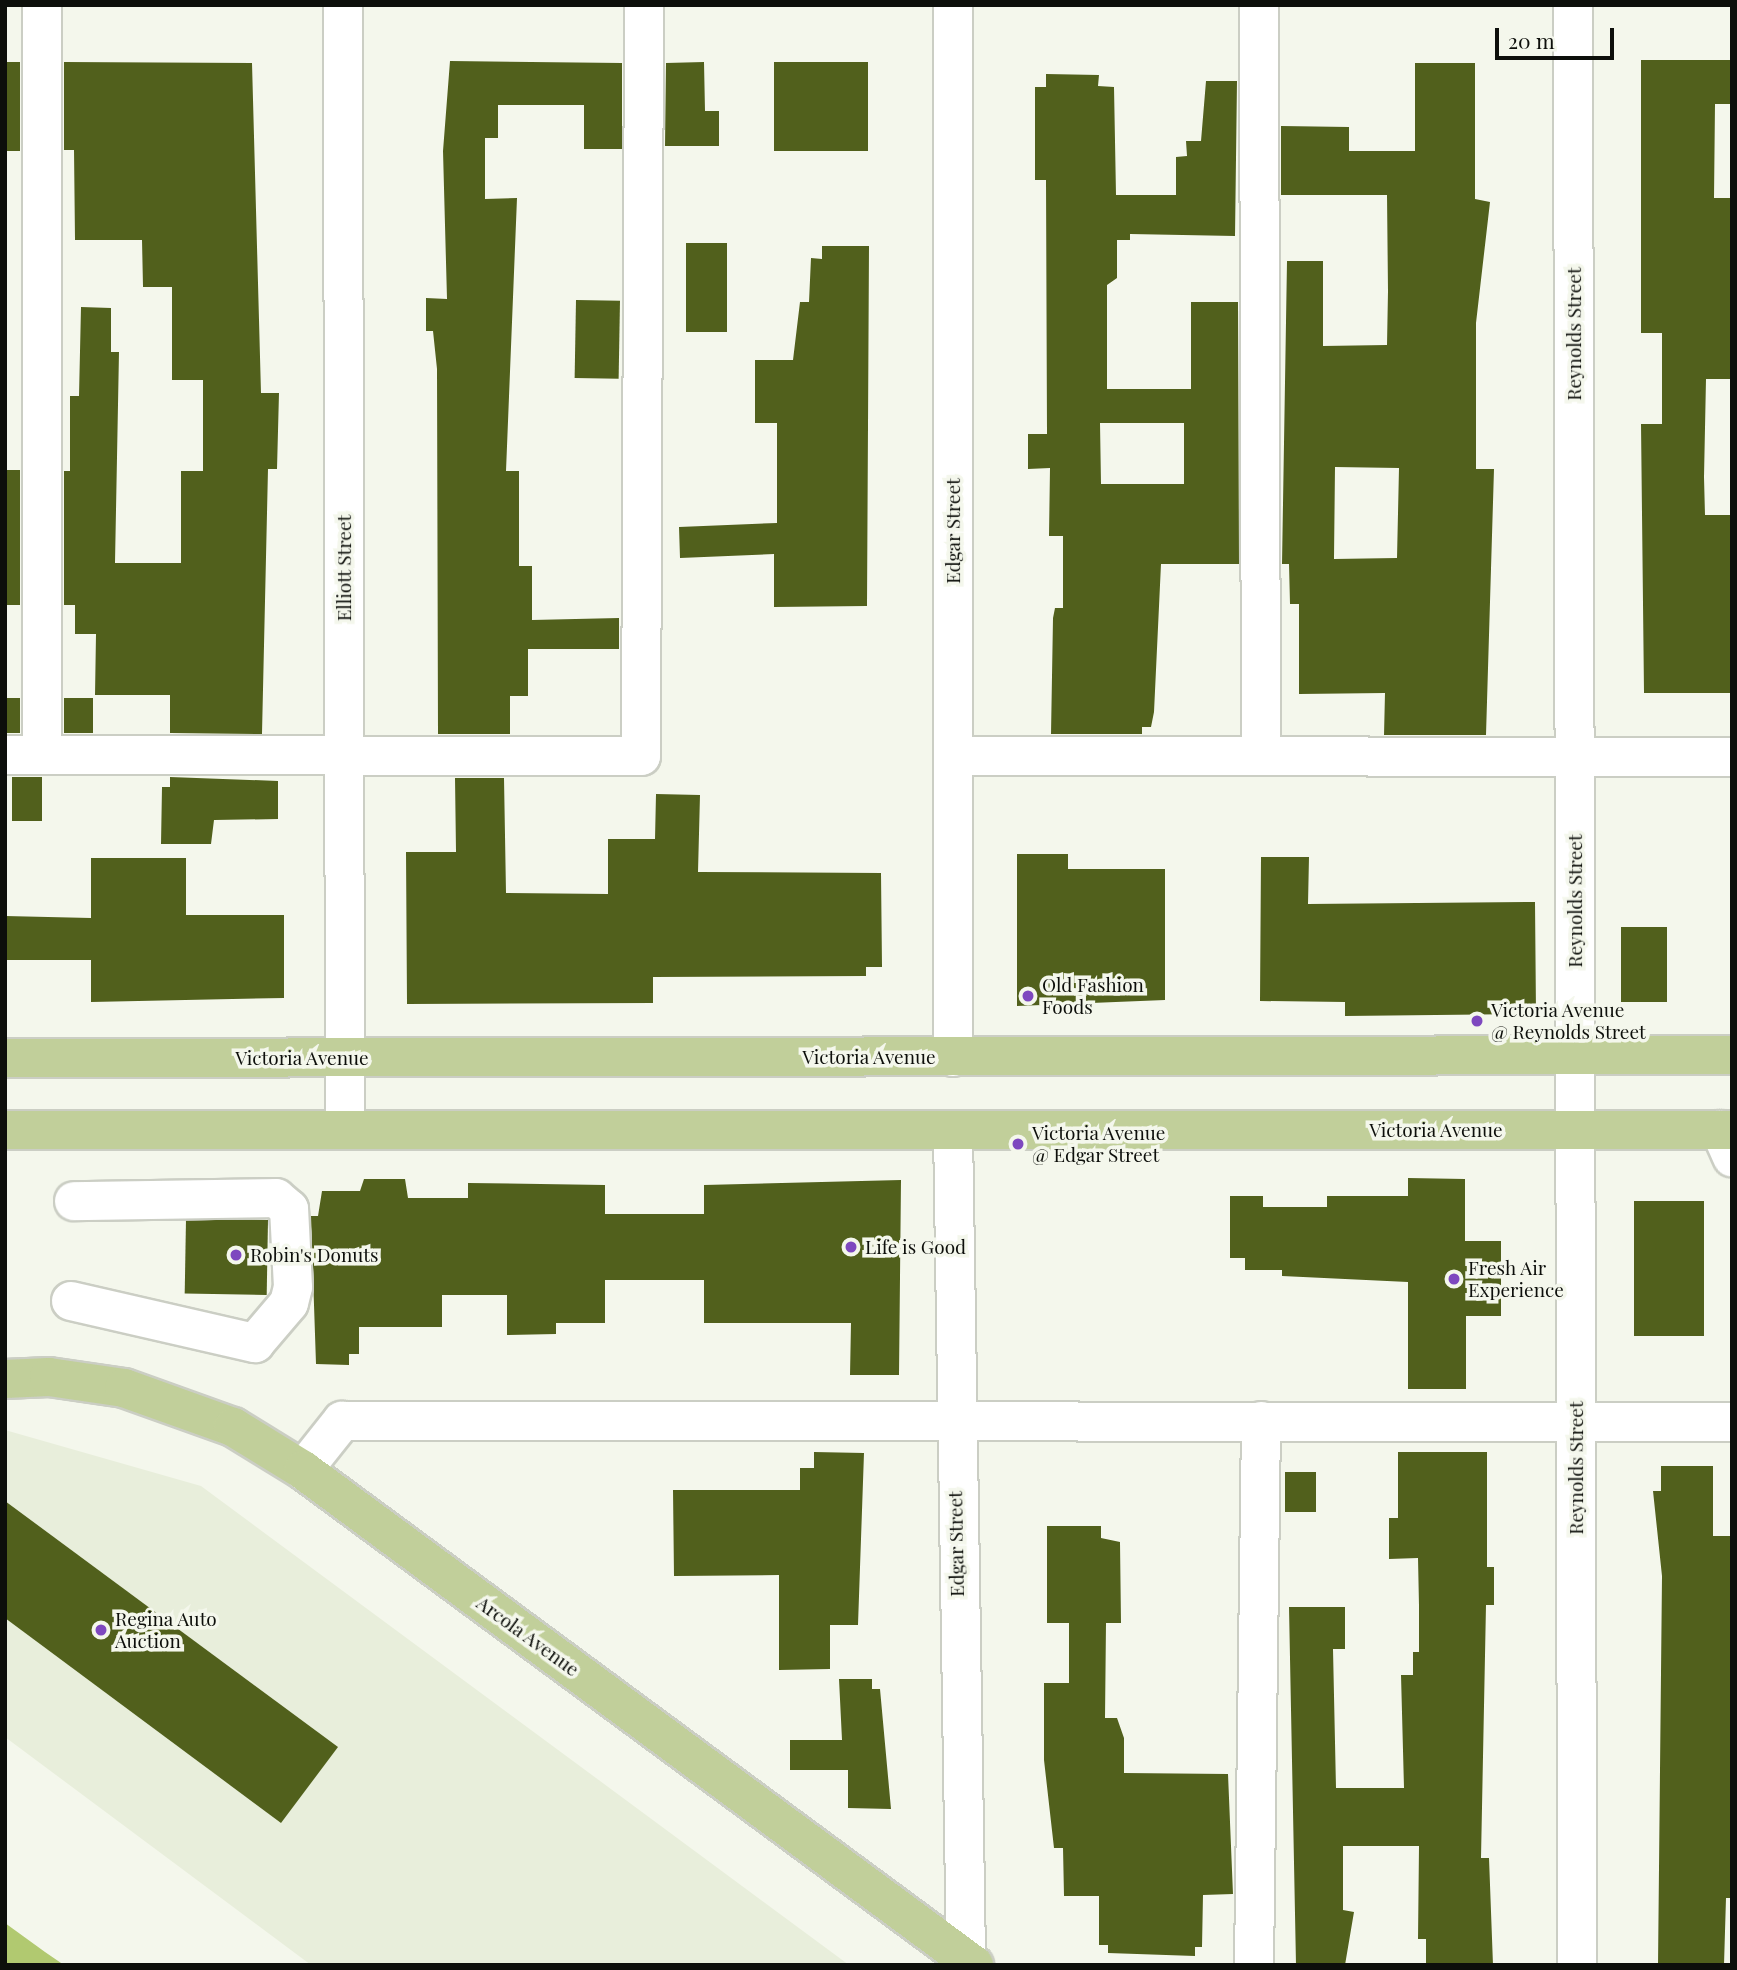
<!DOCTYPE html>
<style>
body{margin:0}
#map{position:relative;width:1737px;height:1970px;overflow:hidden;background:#f4f7ec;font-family:"Playfair Display",serif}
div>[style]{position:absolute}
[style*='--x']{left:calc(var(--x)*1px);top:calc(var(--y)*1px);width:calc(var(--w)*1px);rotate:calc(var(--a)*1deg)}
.built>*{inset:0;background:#e8eedb}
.water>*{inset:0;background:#b1c970}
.building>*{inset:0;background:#51601c;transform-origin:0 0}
.roads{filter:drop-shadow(2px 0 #cbcec4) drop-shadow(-2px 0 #cbcec4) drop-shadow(0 2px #cbcec4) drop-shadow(0 -2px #cbcec4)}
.minor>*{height:38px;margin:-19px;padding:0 19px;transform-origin:19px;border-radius:19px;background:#fff}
.major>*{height:38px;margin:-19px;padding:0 19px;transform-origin:19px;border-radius:19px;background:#c1cf9a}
.dots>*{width:19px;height:19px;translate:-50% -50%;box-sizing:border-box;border:4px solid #f4f7ec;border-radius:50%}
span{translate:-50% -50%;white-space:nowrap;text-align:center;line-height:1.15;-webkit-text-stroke:7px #f4f7ec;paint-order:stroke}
.street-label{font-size:19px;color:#0d0f0b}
.poi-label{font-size:19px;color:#0d0f0b}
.left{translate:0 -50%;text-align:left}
.frame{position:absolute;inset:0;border:7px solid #0d0f0b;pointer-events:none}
.scale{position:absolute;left:1495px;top:28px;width:119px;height:32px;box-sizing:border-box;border:4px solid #0d0f0b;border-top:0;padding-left:9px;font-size:21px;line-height:24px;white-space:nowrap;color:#0d0f0b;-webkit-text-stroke:5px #f4f7ec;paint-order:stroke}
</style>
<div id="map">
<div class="built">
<div style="clip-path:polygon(5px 1430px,201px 1486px,849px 1965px,311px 1965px,5px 1737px)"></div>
</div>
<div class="water">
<div style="clip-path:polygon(5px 1923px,45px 1952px,64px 1965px,5px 1965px)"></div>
</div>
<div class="building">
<div style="clip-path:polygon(1641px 60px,1732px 60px,1732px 104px,1715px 104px,1714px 198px,1732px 198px,1732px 379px,1706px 379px,1704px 477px,1705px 515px,1732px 515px,1732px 693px,1644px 693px,1641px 424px,1662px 424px,1662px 333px,1641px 333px)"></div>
<div style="clip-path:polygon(450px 61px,622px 63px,622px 149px,584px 149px,584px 105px,498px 105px,498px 138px,485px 138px,485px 199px,517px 198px,506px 471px,519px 471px,519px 566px,532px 566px,532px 620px,619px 618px,619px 649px,528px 649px,528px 696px,510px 696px,510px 734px,438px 734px,437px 369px,433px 331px,426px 331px,426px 298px,447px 299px,443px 151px)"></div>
<div style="left:5px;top:62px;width:15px;height:89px"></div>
<div style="clip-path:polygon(64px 62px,252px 63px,261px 393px,279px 393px,277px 469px,268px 469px,262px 734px,170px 733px,170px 695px,95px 695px,96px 634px,75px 634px,75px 605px,64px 605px,64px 471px,70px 471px,70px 396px,79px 396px,81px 307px,111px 308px,111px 352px,119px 352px,115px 563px,181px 563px,181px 471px,203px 471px,203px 380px,172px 380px,172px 287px,143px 287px,142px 240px,75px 240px,74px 150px,64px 150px)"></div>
<div style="clip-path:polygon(704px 62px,705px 111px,719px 111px,719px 146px,665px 146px,666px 63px)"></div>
<div style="left:774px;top:62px;width:94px;height:89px"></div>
<div style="clip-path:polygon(evenodd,1415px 63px,1475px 63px,1475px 199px,1490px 202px,1476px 323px,1476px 469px,1494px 469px,1486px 735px,1384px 735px,1385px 693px,1299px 694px,1299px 604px,1290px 604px,1289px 564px,1282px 564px,1287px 261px,1323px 261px,1323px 346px,1387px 345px,1388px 291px,1387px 195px,1281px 195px,1281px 126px,1349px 127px,1349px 151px,1415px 151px,1415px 63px,1335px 467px,1399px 468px,1397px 558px,1334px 559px,1335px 467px)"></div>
<div style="clip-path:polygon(evenodd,1046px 74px,1099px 75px,1098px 86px,1114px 87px,1116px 195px,1176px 195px,1176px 157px,1187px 156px,1186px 141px,1201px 141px,1206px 81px,1237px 81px,1235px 236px,1130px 234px,1130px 240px,1117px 240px,1117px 278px,1107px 285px,1107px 389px,1191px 389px,1191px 302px,1238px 302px,1239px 564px,1161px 564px,1154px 712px,1151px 727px,1142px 727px,1142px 734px,1051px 734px,1053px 618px,1055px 608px,1063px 608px,1063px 536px,1049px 536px,1050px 468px,1028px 469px,1028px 434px,1047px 434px,1046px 180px,1035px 180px,1035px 87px,1046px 87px,1046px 74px,1100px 423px,1184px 423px,1184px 484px,1101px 484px,1100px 423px)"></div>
<div style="left:686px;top:243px;width:41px;height:89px"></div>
<div style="clip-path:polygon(822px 246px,869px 246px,867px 606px,774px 607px,774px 554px,680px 558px,679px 527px,777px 523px,777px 423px,755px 423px,755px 360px,793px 360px,800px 302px,809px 302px,811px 258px,822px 259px)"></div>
<div style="left:576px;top:300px;width:44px;height:78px;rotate:1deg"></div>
<div style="left:5px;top:470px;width:15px;height:135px"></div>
<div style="left:5px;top:698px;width:15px;height:35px"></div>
<div style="left:64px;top:698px;width:29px;height:35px"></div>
<div style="left:12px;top:777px;width:30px;height:44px"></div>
<div style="clip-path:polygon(170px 777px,278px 781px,278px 819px,214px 820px,211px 844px,161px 844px,162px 787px,170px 787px)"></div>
<div style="clip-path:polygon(455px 778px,504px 778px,506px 893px,608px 894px,608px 839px,655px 839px,656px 794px,700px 795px,698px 872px,881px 873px,882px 967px,866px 967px,866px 976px,653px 977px,653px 1003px,407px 1004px,406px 852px,456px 852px)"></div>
<div style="clip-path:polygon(1017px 854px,1068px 854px,1068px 869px,1165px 869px,1165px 1000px,1017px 1006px)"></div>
<div style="clip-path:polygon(1261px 857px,1309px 857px,1308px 904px,1535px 902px,1536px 1014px,1345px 1016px,1345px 1002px,1260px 1001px)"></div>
<div style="clip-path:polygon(91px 858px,186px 858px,186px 915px,284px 915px,284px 998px,91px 1002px,91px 960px,5px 960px,5px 916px,91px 918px)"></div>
<div style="left:1621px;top:927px;width:46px;height:75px"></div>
<div style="clip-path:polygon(1408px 1178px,1465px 1179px,1465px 1241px,1501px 1241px,1501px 1316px,1466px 1316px,1466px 1389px,1408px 1389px,1408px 1282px,1282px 1276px,1282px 1270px,1245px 1270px,1245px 1258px,1230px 1258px,1230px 1196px,1263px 1196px,1263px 1207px,1327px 1207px,1327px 1196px,1408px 1196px)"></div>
<div style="clip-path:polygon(364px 1179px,405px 1179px,408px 1198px,468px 1198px,468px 1183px,605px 1185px,605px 1214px,704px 1214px,704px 1185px,901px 1180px,899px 1375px,850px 1375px,851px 1323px,704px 1323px,704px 1280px,605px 1280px,605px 1323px,556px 1323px,556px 1334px,507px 1335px,507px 1295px,442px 1295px,442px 1327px,359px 1327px,359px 1354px,349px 1354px,349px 1365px,316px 1364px,311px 1216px,318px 1216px,322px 1191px,360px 1191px)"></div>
<div style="left:1704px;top:1201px;width:135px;height:70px;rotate:90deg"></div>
<div style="left:268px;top:1220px;width:75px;height:82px;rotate:91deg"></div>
<div style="clip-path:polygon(814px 1452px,864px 1453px,858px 1625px,830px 1625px,830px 1669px,779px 1670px,779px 1575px,674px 1576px,673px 1490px,800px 1490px,800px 1468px,814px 1468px)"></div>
<div style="clip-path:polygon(1398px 1452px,1487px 1452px,1487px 1567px,1494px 1567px,1494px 1605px,1486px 1605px,1481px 1858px,1489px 1858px,1493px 1965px,1426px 1965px,1426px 1939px,1418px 1939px,1419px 1846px,1343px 1846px,1343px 1910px,1354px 1912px,1345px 1965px,1296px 1965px,1289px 1607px,1345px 1607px,1345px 1649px,1333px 1649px,1336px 1788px,1404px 1788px,1401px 1675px,1413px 1675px,1413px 1652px,1419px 1652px,1419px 1606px,1418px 1558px,1389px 1559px,1389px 1518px,1398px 1518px)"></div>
<div style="clip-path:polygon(1661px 1466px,1713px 1466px,1713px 1536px,1732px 1536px,1732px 1898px,1726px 1898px,1724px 1965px,1658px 1965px,1662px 1576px,1653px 1491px,1661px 1491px)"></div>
<div style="left:1285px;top:1472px;width:31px;height:40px"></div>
<div style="clip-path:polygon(5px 1501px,338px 1747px,281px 1823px,5px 1618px)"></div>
<div style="clip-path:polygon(1047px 1526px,1101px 1526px,1101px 1538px,1120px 1542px,1121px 1623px,1106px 1623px,1105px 1718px,1117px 1718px,1124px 1738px,1124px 1773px,1228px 1774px,1233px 1894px,1203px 1895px,1202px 1947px,1195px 1947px,1195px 1956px,1108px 1953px,1108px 1945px,1099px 1945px,1099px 1896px,1064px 1896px,1063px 1848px,1054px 1848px,1044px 1760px,1044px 1683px,1069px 1683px,1069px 1623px,1047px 1623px)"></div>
<div style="clip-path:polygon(839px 1679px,872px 1679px,872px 1689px,880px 1689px,891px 1809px,848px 1808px,848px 1770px,790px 1770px,790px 1740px,842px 1740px)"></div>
</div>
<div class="roads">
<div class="minor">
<div style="--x:42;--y:5;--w:750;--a:90"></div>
<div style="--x:343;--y:5;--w:1125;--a:89.9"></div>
<div style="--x:953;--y:5;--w:1052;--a:90"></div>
<div style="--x:1259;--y:5;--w:751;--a:89.85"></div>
<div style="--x:1573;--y:5;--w:1960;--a:89.88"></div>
<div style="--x:5;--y:755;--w:636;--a:0.09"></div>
<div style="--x:641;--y:756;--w:751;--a:-89.77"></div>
<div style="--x:953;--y:756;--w:779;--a:0.07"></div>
<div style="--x:953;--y:1130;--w:828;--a:89.1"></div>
<div style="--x:1720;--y:1130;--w:30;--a:66"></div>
<div style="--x:71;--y:1301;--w:189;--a:12.9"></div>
<div style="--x:255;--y:1343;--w:52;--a:-49.6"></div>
<div style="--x:289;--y:1303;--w:16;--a:-76"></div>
<div style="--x:293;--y:1287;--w:78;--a:-92.9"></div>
<div style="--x:289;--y:1209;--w:17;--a:-140"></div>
<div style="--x:276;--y:1198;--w:202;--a:179.1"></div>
<div style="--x:303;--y:1470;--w:63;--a:-51.5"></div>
<div style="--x:342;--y:1421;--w:1390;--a:0.04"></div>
<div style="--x:1254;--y:1965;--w:544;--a:-89.26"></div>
</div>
<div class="major">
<div style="--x:5;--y:1058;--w:1727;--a:-0.1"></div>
<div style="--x:5;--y:1130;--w:1727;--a:0"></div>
<div style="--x:5;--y:1379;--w:44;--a:-2.6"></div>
<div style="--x:49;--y:1377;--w:76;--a:8.3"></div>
<div style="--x:124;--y:1388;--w:116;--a:19.7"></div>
<div style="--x:233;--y:1427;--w:82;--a:31.6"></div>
<div style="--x:303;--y:1470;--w:834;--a:36.42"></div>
</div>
</div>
<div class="dots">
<div style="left:1028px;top:996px;background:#7e48bf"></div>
<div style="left:1477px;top:1021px;background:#7e48bf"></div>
<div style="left:1018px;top:1144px;background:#7e48bf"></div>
<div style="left:851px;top:1247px;background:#7e48bf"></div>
<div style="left:236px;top:1255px;background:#7e48bf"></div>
<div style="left:1454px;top:1279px;background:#7e48bf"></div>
<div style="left:101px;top:1630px;background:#7e48bf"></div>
</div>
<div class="street-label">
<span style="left:1574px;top:334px;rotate:-90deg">Reynolds Street</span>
<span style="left:953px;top:531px;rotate:-90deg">Edgar Street</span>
<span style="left:344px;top:568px;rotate:-90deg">Elliott Street</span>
<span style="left:1575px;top:901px;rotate:-90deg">Reynolds Street</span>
<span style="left:869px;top:1057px">Victoria Avenue</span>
<span style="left:302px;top:1058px">Victoria Avenue</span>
<span style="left:1436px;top:1130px">Victoria Avenue</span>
<span style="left:1576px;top:1468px;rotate:-90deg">Reynolds Street</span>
<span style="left:956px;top:1544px;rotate:-91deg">Edgar Street</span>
<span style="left:528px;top:1636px;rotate:36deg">Arcola Avenue</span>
</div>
<div class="poi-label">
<span class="left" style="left:1042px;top:996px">Old Fashion<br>Foods</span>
<span class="left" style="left:1491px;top:1021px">Victoria Avenue<br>@ Reynolds Street</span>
<span class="left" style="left:1032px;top:1144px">Victoria Avenue<br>@ Edgar Street</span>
<span class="left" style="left:865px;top:1247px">Life is Good</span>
<span class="left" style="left:250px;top:1255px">Robin's Donuts</span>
<span class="left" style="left:1468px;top:1279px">Fresh Air<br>Experience</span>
<span class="left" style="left:115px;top:1630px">Regina Auto<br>Auction</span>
</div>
<div class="frame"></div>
<div class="scale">20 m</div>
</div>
